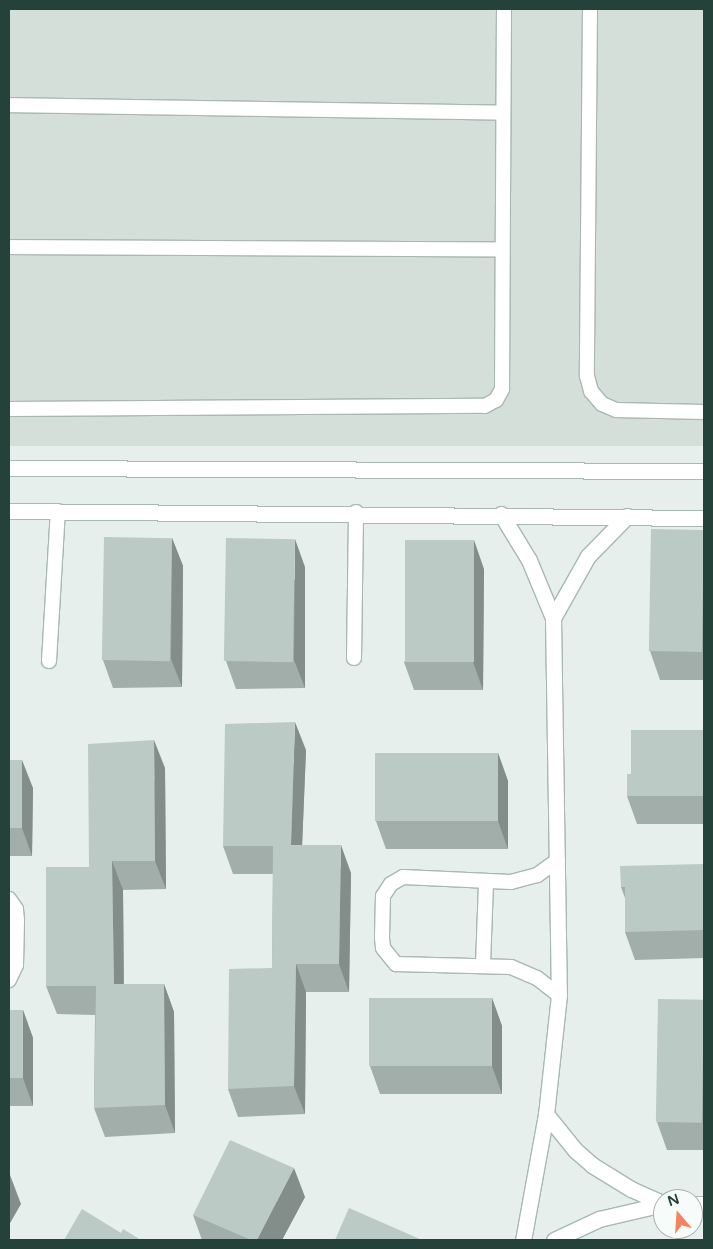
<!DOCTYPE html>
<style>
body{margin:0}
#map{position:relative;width:713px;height:1249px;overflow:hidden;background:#e6efeb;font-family:"Varela Round",sans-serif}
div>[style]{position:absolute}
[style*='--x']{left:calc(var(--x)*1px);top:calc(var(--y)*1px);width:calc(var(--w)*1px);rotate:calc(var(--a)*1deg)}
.built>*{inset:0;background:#d4dfda;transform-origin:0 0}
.roads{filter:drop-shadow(1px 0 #a8b8b2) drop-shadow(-1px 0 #a8b8b2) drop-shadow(0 1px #a8b8b2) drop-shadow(0 -1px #a8b8b2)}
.lane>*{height:14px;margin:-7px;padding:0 7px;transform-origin:7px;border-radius:7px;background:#fff}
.street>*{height:15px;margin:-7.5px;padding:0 7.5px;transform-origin:7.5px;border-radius:7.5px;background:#fff}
.wall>*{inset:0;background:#a1aea9}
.shaded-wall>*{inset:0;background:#838d89}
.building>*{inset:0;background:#bbcac4;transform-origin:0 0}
span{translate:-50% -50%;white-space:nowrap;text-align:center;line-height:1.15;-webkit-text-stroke:5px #f7fbf9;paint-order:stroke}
.frame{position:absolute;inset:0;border:10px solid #24423a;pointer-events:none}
.north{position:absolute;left:653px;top:1189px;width:50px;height:50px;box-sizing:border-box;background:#f7fbf9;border:1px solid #a3b1ad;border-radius:50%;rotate:342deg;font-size:14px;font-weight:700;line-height:20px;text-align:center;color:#24423a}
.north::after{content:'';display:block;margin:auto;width:18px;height:22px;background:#f4845f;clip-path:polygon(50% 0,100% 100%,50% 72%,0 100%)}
</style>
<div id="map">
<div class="built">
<div style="left:9px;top:9px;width:695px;height:437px"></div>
</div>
<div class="roads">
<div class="lane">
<div style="--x:590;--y:9;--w:367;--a:90.5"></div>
<div style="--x:587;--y:376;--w:16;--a:75"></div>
<div style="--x:591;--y:391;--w:17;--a:50"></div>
<div style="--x:602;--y:404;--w:15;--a:23"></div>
<div style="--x:616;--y:410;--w:88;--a:1.3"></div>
<div style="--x:9;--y:105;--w:494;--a:0.9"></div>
<div style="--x:9;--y:247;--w:493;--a:0.3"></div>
<div style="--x:9;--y:409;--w:476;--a:-0.4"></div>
<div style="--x:485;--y:406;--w:13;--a:-29"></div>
<div style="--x:496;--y:400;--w:13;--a:-61"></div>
<div style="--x:502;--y:389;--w:380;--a:-89.7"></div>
<div style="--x:354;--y:658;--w:146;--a:-89.2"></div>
<div style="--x:49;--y:661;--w:150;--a:-86.6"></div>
<div style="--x:558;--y:860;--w:26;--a:144"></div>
<div style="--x:537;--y:875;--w:27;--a:165"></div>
<div style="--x:511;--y:882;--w:108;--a:-177.3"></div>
<div style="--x:403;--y:877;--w:14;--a:150"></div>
<div style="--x:391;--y:884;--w:14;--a:124"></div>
<div style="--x:383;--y:896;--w:42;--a:91.4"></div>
<div style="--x:382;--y:938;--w:10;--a:84"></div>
<div style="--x:383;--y:948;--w:21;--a:51"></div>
<div style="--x:396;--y:964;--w:115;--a:1.5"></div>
<div style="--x:511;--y:967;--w:28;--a:23"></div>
<div style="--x:537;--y:978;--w:28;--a:38"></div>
<div style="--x:9;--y:899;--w:12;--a:55"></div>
<div style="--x:16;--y:909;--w:12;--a:85"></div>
<div style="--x:17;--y:921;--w:44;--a:91.3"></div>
<div style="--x:16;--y:965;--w:17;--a:115"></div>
<div style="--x:483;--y:965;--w:82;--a:-87.9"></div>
</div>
<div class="street">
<div style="--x:9;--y:468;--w:695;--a:0.25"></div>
<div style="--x:9;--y:511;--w:695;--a:0.58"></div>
<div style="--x:501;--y:514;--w:54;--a:58.7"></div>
<div style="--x:529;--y:560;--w:63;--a:67.5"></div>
<div style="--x:553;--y:618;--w:377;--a:89.1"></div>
<div style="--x:559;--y:995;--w:120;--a:96.2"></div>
<div style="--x:546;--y:1114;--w:128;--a:100.3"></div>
<div style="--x:553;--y:618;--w:71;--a:-60.6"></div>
<div style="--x:588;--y:556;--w:56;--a:-45.7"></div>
<div style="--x:546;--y:1114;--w:46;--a:51.1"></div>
<div style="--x:575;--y:1150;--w:23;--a:41"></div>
<div style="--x:592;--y:1165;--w:46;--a:31.6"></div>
<div style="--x:631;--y:1189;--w:35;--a:24"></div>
<div style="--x:693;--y:1204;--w:11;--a:0"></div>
<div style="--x:554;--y:1240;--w:50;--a:-25"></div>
<div style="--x:599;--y:1219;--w:66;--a:-13.2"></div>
</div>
</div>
<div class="wall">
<div style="clip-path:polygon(704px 530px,704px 680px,660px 680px,650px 651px)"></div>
<div style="clip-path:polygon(172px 538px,183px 566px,182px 687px,113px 688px,103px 660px)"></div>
<div style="clip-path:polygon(305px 567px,305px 688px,236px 689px,226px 661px)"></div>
<div style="clip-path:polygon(484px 569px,483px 690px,414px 690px,404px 662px)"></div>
<div style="clip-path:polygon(704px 730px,704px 824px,637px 824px,627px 796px,631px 774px)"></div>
<div style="clip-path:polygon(306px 750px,302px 845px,351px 873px,349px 992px,306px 992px,305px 1114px,238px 1117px,228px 1089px,272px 968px,273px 874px,233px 874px,223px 846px)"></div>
<div style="clip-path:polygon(498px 753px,508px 781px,508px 849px,386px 849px,376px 821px)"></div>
<div style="clip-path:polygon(9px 760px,33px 788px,32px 856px,9px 856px)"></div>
<div style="clip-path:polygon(165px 768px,166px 889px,123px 890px,124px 984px,164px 984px,174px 1012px,175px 1133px,105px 1137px,94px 1108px,95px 1015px,57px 1014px,46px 986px,89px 867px)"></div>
<div style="clip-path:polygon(704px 864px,704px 958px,635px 960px,625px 932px,625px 898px,621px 887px)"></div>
<div style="clip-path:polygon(492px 998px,502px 1026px,502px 1094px,380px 1094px,370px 1066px)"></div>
<div style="clip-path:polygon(704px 1000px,704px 1150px,667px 1150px,657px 1122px)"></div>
<div style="clip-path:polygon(9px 1010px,23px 1010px,33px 1038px,33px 1106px,9px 1106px)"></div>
<div style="clip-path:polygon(305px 1197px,282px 1240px,202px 1240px,193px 1215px)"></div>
</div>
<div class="shaded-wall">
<div style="clip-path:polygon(172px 538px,183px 566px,182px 687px,171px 659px)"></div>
<div style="clip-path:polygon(295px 539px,305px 567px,305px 688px,294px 660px)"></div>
<div style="clip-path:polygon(474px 540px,484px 569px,483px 690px,473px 662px)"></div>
<div style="clip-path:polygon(295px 722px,306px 750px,301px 873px,291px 845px)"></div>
<div style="clip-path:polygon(154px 740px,165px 768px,166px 889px,155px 861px)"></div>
<div style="clip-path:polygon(498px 753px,508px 781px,508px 849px,498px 821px)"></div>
<div style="clip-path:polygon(22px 760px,33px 788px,32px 856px,22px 828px)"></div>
<div style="clip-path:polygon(341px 845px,351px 873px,349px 992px,339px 964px)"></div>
<div style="clip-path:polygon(112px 861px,123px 890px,124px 1012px,114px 984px)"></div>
<div style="clip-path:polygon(296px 964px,306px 992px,305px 1114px,294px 1086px)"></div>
<div style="clip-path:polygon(164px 984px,174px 1012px,175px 1133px,165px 1105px)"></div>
<div style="clip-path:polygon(492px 998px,502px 1026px,502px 1094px,492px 1066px)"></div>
<div style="clip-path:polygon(23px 1010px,33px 1038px,33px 1106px,23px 1078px)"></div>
<div style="clip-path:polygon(294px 1168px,305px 1197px,282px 1240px,257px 1240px)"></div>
<div style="clip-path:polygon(10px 1175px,21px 1204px,9px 1225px,9px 1178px)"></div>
</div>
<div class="building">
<div style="left:651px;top:529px;width:53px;height:122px;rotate:1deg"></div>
<div style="left:104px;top:537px;width:68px;height:123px;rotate:1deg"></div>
<div style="left:226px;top:538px;width:69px;height:123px;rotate:1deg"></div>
<div style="left:405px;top:540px;width:69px;height:122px"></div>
<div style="clip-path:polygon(295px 722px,291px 845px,341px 845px,339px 964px,296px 964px,294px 1086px,228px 1089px,229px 969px,272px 968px,273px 846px,223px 846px,225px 724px)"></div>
<div style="clip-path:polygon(631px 730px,704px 730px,704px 796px,627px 796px,627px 774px,631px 774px)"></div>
<div style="clip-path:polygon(154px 740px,155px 861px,112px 861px,114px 984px,164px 984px,165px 1105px,94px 1108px,96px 986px,46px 986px,46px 867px,89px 867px,88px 744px)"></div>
<div style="left:375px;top:753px;width:123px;height:68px"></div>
<div style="left:9px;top:760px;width:13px;height:68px"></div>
<div style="clip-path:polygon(704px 864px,704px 930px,625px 932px,625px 887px,621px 887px,620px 866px)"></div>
<div style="left:369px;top:998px;width:123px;height:68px"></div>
<div style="left:658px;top:999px;width:46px;height:123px;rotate:1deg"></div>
<div style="left:9px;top:1010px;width:14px;height:68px"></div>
<div style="clip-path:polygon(230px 1140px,294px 1168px,257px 1240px,251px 1240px,193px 1215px)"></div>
<div style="clip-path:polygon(349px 1208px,422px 1240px,335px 1240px)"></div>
<div style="clip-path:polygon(82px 1209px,121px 1233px,123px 1229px,141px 1240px,64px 1240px)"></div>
</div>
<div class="frame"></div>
<div class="north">N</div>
</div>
